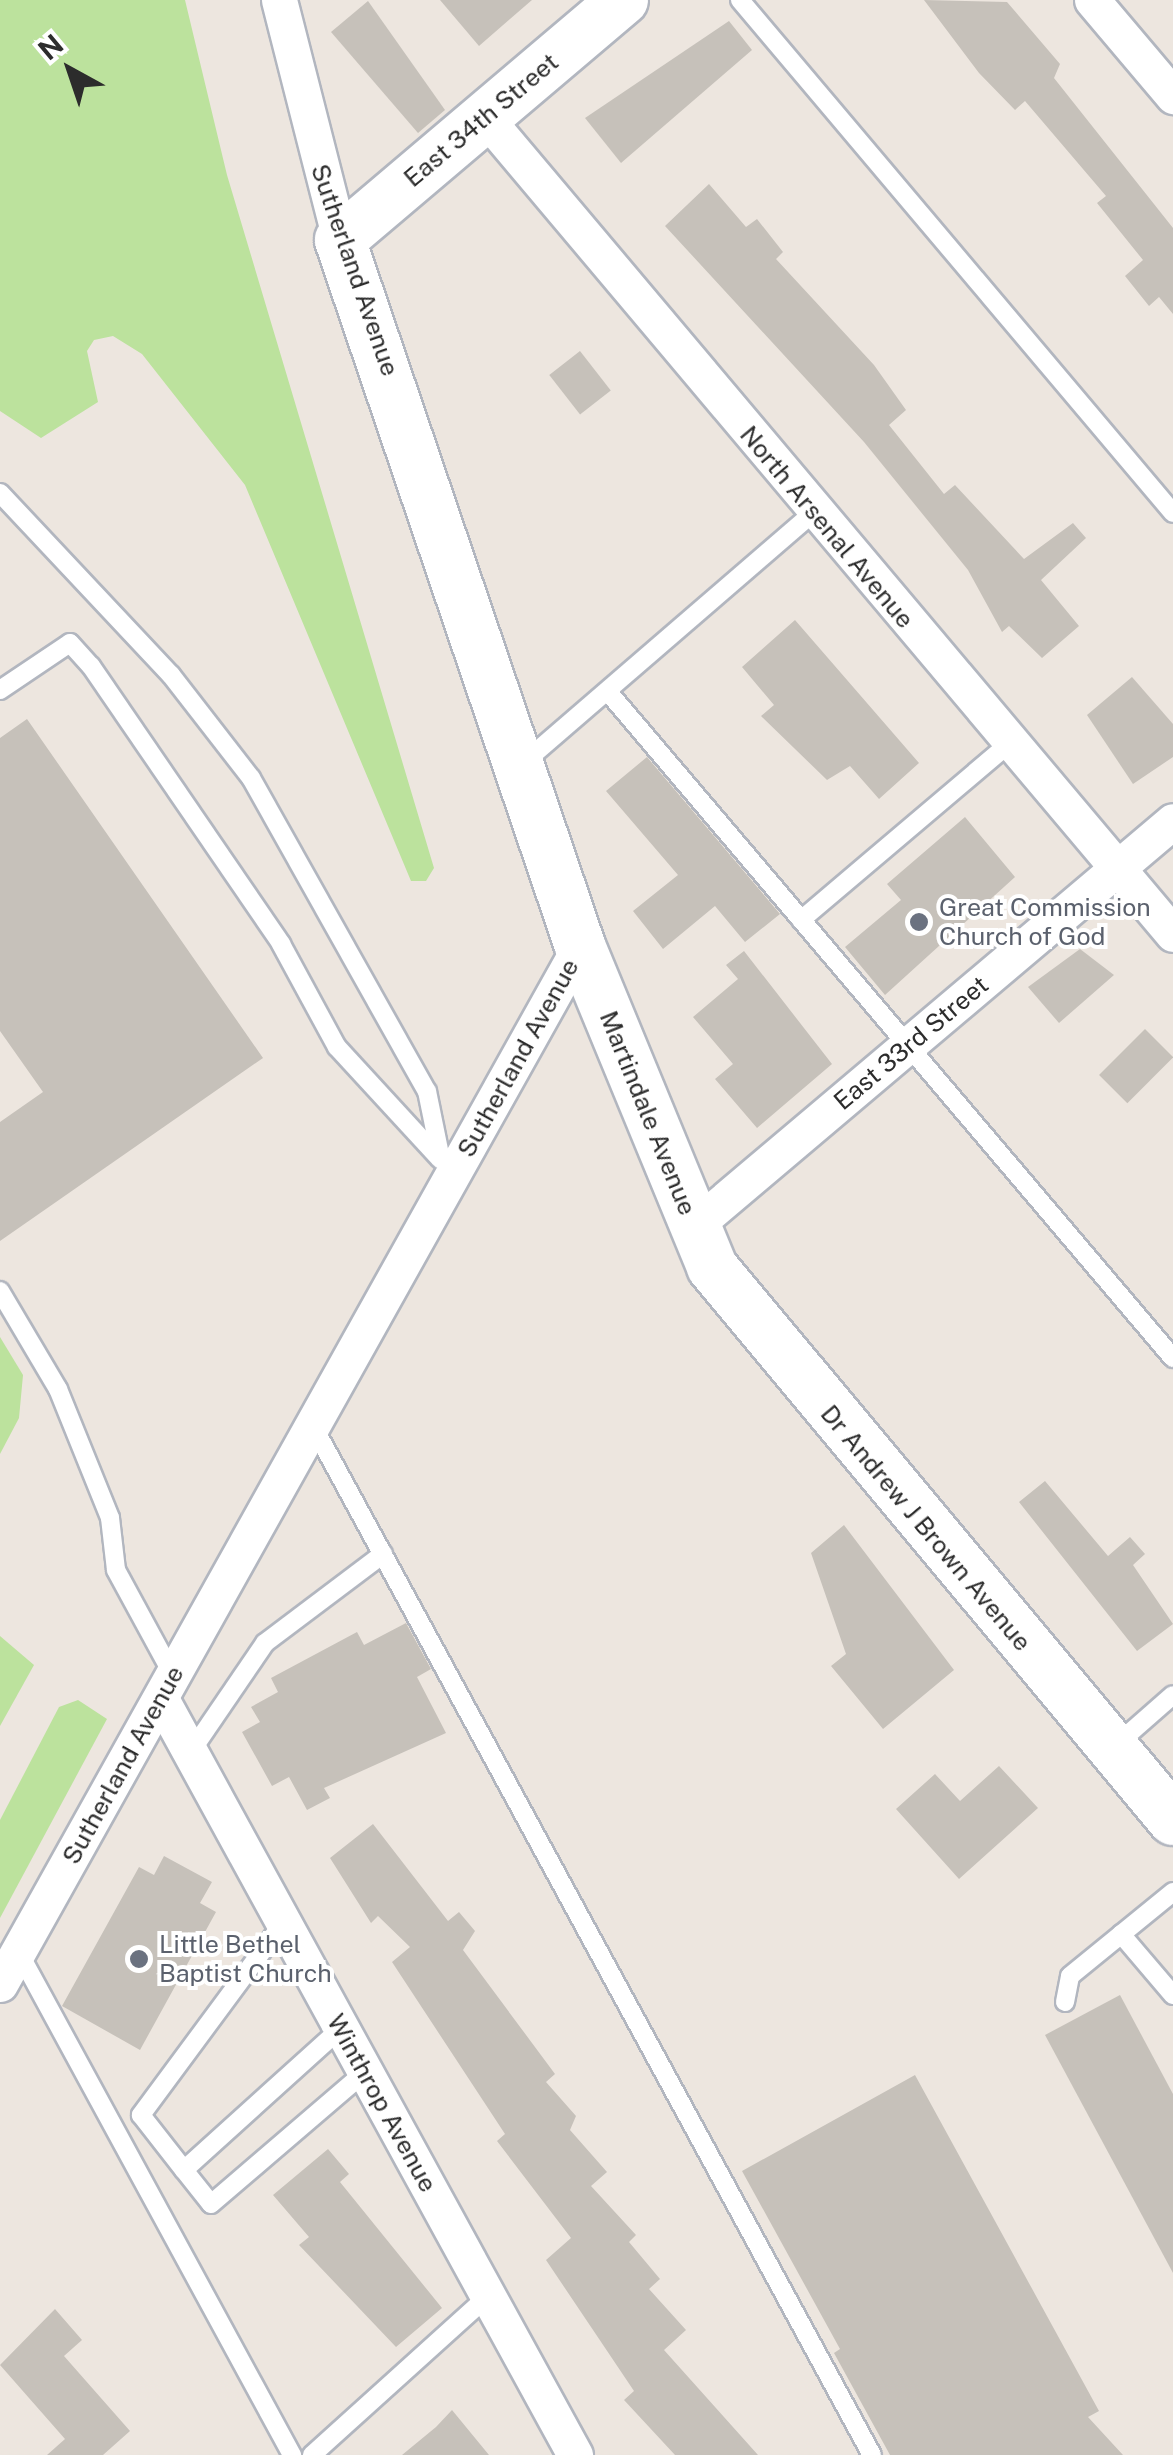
<!DOCTYPE html>
<style>
body{margin:0}
#map{position:relative;width:1173px;height:2455px;overflow:hidden;background:#ede6df;font-family:"Public Sans",sans-serif}
div>[style]{position:absolute}
[style*='--x']{left:calc(var(--x)*1px);top:calc(var(--y)*1px);width:calc(var(--w)*1px);rotate:calc(var(--a)*1deg)}
.green>*{inset:0;background:#bce29d}
.building>*{inset:0;background:#c6c1ba;transform-origin:0 0}
.roads{filter:drop-shadow(2px 0 #b2b6bf) drop-shadow(-2px 0 #b2b6bf) drop-shadow(0 2px #b2b6bf) drop-shadow(0 -2px #b2b6bf)}
.lane>*{height:18px;margin:-9px;padding:0 9px;transform-origin:9px;border-radius:9px;background:#fff}
.street>*{height:35px;margin:-17.5px;padding:0 17.5px;transform-origin:17.5px;border-radius:17.5px;background:#fff}
.secondary>*{height:50px;margin:-25px;padding:0 25px;transform-origin:25px;border-radius:25px;background:#fff}
.dots>*{width:28px;height:28px;translate:-50% -50%;box-sizing:border-box;border:5px solid #fff;border-radius:50%}
span{translate:-50% -50%;white-space:nowrap;text-align:center;line-height:1.15;-webkit-text-stroke:8px #fff;paint-order:stroke}
.street-label{font-size:25px;color:#2c2c2c}
.worship-label{font-size:25px;color:#5b616d}
.left{translate:0 -50%;text-align:left}
.north{position:absolute;left:20px;top:20px;width:100px;height:100px;-webkit-text-stroke:8px #fff;paint-order:stroke;rotate:320deg;font-size:28px;font-weight:700;line-height:40px;text-align:center;color:#2c2c2c}
.north::after{content:'';display:block;margin:auto;width:35px;height:45px;background:#2c2c2c;clip-path:polygon(50% 0,100% 100%,50% 72%,0 100%)}
</style>
<div id="map">
<div class="green">
<div style="clip-path:polygon(0 0,185px 0,227px 175px,434px 868px,426px 881px,411px 881px,245px 485px,142px 354px,113px 336px,94px 340px,87px 351px,98px 402px,41px 438px,0 411px)"></div>
<div style="clip-path:polygon(0 1337px,23px 1375px,19px 1418px,0 1454px)"></div>
<div style="clip-path:polygon(0 1636px,34px 1665px,0 1726px)"></div>
<div style="clip-path:polygon(78px 1700px,107px 1719px,0 1918px,0 1820px,59px 1707px)"></div>
</div>
<div class="building">
<div style="clip-path:polygon(440px 0,532px 0,479px 46px)"></div>
<div style="clip-path:polygon(924px 0,1007px 2px,1060px 64px,1054px 78px,1173px 228px,1173px 314px,1159px 297px,1149px 306px,1125px 276px,1143px 260px,1097px 203px,1106px 196px,1025px 101px,1015px 110px,979px 73px)"></div>
<div style="clip-path:polygon(368px 1px,445px 110px,418px 133px,331px 32px)"></div>
<div style="clip-path:polygon(729px 21px,752px 50px,621px 163px,585px 118px)"></div>
<div style="clip-path:polygon(709px 184px,746px 227px,757px 219px,783px 252px,776px 259px,874px 365px,906px 410px,889px 425px,944px 494px,955px 485px,1024px 559px,1073px 523px,1086px 538px,1041px 580px,1079px 626px,1042px 658px,1009px 626px,1002px 632px,968px 570px,864px 442px,665px 226px)"></div>
<div style="left:580px;top:351px;width:50px;height:39px;rotate:52deg"></div>
<div style="clip-path:polygon(795px 620px,919px 763px,879px 799px,850px 766px,827px 780px,761px 716px,774px 705px,742px 667px)"></div>
<div style="clip-path:polygon(1132px 677px,1173px 724px,1173px 757px,1133px 784px,1087px 715px)"></div>
<div style="clip-path:polygon(27px 719px,263px 1058px,0 1241px,0 1122px,43px 1092px,0 1031px,0 738px)"></div>
<div style="clip-path:polygon(647px 757px,780px 914px,745px 942px,715px 906px,663px 949px,633px 911px,678px 875px,606px 791px)"></div>
<div style="clip-path:polygon(965px 817px,1015px 877px,885px 995px,845px 947px,901px 900px,887px 884px)"></div>
<div style="clip-path:polygon(1080px 949px,1114px 975px,1059px 1023px,1028px 987px)"></div>
<div style="clip-path:polygon(744px 951px,832px 1064px,757px 1128px,715px 1079px,733px 1064px,693px 1017px,738px 979px,726px 965px)"></div>
<div style="left:1145px;top:1029px;width:40px;height:65px;rotate:45deg"></div>
<div style="clip-path:polygon(1045px 1481px,1108px 1556px,1130px 1537px,1145px 1554px,1133px 1565px,1173px 1624px,1137px 1651px,1019px 1502px)"></div>
<div style="clip-path:polygon(844px 1525px,954px 1670px,883px 1729px,831px 1666px,846px 1654px,811px 1553px)"></div>
<div style="clip-path:polygon(406px 1623px,431px 1669px,417px 1677px,446px 1733px,324px 1788px,330px 1798px,307px 1810px,289px 1777px,272px 1786px,242px 1732px,260px 1722px,251px 1707px,278px 1692px,271px 1678px,357px 1632px,364px 1645px)"></div>
<div style="clip-path:polygon(999px 1766px,1038px 1808px,959px 1879px,896px 1809px,935px 1774px,960px 1801px)"></div>
<div style="clip-path:polygon(373px 1824px,448px 1921px,459px 1912px,475px 1931px,463px 1950px,555px 2074px,546px 2082px,576px 2116px,570px 2130px,607px 2172px,591px 2186px,636px 2235px,629px 2242px,660px 2279px,649px 2289px,686px 2330px,664px 2350px,758px 2455px,675px 2455px,624px 2400px,634px 2391px,546px 2260px,571px 2238px,497px 2141px,505px 2134px,392px 1962px,410px 1947px,378px 1916px,371px 1923px,330px 1858px)"></div>
<div style="clip-path:polygon(164px 1856px,212px 1882px,200px 1903px,216px 1912px,140px 2050px,62px 2006px,139px 1867px,154px 1875px)"></div>
<div style="clip-path:polygon(1120px 1995px,1173px 2094px,1173px 2273px,1045px 2035px)"></div>
<div style="clip-path:polygon(915px 2075px,1099px 2411px,1088px 2417px,1123px 2455px,890px 2455px,834px 2353px,840px 2349px,742px 2171px)"></div>
<div style="clip-path:polygon(328px 2149px,349px 2174px,340px 2182px,442px 2308px,396px 2347px,299px 2245px,309px 2237px,273px 2195px)"></div>
<div style="clip-path:polygon(55px 2309px,82px 2340px,64px 2356px,130px 2431px,103px 2455px,47px 2455px,65px 2439px,0 2365px)"></div>
<div style="clip-path:polygon(452px 2410px,489px 2455px,402px 2455px,436px 2427px)"></div>
</div>
<div class="roads">
<div class="lane">
<div style="--x:740;--y:0;--w:671;--a:49.83"></div>
<div style="--x:0;--y:493;--w:250;--a:46.8"></div>
<div style="--x:171;--y:675;--w:130;--a:52.2"></div>
<div style="--x:251;--y:778;--w:359;--a:60.7"></div>
<div style="--x:427;--y:1091;--w:70;--a:78.5"></div>
<div style="--x:0;--y:690;--w:84;--a:-33.9"></div>
<div style="--x:70;--y:643;--w:31;--a:48"></div>
<div style="--x:91;--y:666;--w:337;--a:55.6"></div>
<div style="--x:281;--y:944;--w:117;--a:61.5"></div>
<div style="--x:337;--y:1047;--w:151;--a:47.4"></div>
<div style="--x:609;--y:693;--w:872;--a:49.7"></div>
<div style="--x:522;--y:764;--w:384;--a:-40.8"></div>
<div style="--x:801;--y:920;--w:274;--a:-40.3"></div>
<div style="--x:0;--y:1291;--w:114;--a:59.4"></div>
<div style="--x:58;--y:1389;--w:139;--a:68"></div>
<div style="--x:110;--y:1518;--w:52;--a:83.4"></div>
<div style="--x:116;--y:1570;--w:119;--a:61.5"></div>
<div style="--x:313;--y:1426;--w:1171;--a:61.49"></div>
<div style="--x:1117;--y:1744;--w:74;--a:-41.2"></div>
<div style="--x:190;--y:1753;--w:133;--a:-55.7"></div>
<div style="--x:265;--y:1643;--w:148;--a:-37"></div>
<div style="--x:283;--y:1923;--w:239;--a:126.5"></div>
<div style="--x:141;--y:2115;--w:70;--a:52"></div>
<div style="--x:184;--y:2170;--w:212;--a:-42.1"></div>
<div style="--x:1121;--y:1934;--w:80;--a:49.6"></div>
<div style="--x:18;--y:1951;--w:574;--a:61.47"></div>
<div style="--x:1065;--y:2002;--w:26;--a:-79"></div>
<div style="--x:1070;--y:1976;--w:133;--a:-39.2"></div>
<div style="--x:184;--y:2170;--w:43;--a:51.5"></div>
<div style="--x:211;--y:2204;--w:203;--a:-40.6"></div>
<div style="--x:312;--y:2455;--w:237;--a:-42.1"></div>
</div>
<div class="street">
<div style="--x:279;--y:0;--w:248;--a:75.7"></div>
<div style="--x:1092;--y:0;--w:126;--a:49.8"></div>
<div style="--x:485;--y:117;--w:1068;--a:49.9"></div>
<div style="--x:694;--y:1226;--w:627;--a:-40.21"></div>
<div style="--x:161;--y:1699;--w:862;--a:61.29"></div>
<div style="--x:0;--y:1984;--w:1189;--a:-60.8"></div>
</div>
<div class="secondary">
<div style="--x:623;--y:0;--w:371;--a:139.7"></div>
<div style="--x:340;--y:240;--w:746;--a:71.22"></div>
<div style="--x:580;--y:946;--w:347;--a:67.6"></div>
<div style="--x:712;--y:1267;--w:720;--a:50.18"></div>
</div>
</div>
<div class="dots">
<div style="left:919px;top:922px;background:#6b7280"></div>
<div style="left:139px;top:1959px;background:#6b7280"></div>
</div>
<div class="street-label">
<span style="left:481px;top:120px;rotate:-40deg">East 34th Street</span>
<span style="left:355px;top:270px;rotate:71deg">Sutherland Avenue</span>
<span style="left:827px;top:527px;rotate:50deg">North Arsenal Avenue</span>
<span style="left:911px;top:1043px;rotate:-40deg">East 33rd Street</span>
<span style="left:518px;top:1058px;rotate:-61deg">Sutherland Avenue</span>
<span style="left:648px;top:1113px;rotate:68deg">Martindale Avenue</span>
<span style="left:926px;top:1528px;rotate:50deg">Dr Andrew J Brown Avenue</span>
<span style="left:123px;top:1765px;rotate:-61deg">Sutherland Avenue</span>
<span style="left:382px;top:2103px;rotate:61deg">Winthrop Avenue</span>
</div>
<div class="worship-label">
<span class="left" style="left:939px;top:922px">Great Commission<br>Church of God</span>
<span class="left" style="left:159px;top:1959px">Little Bethel<br>Baptist Church</span>
</div>
<div class="north">N</div>
</div>
